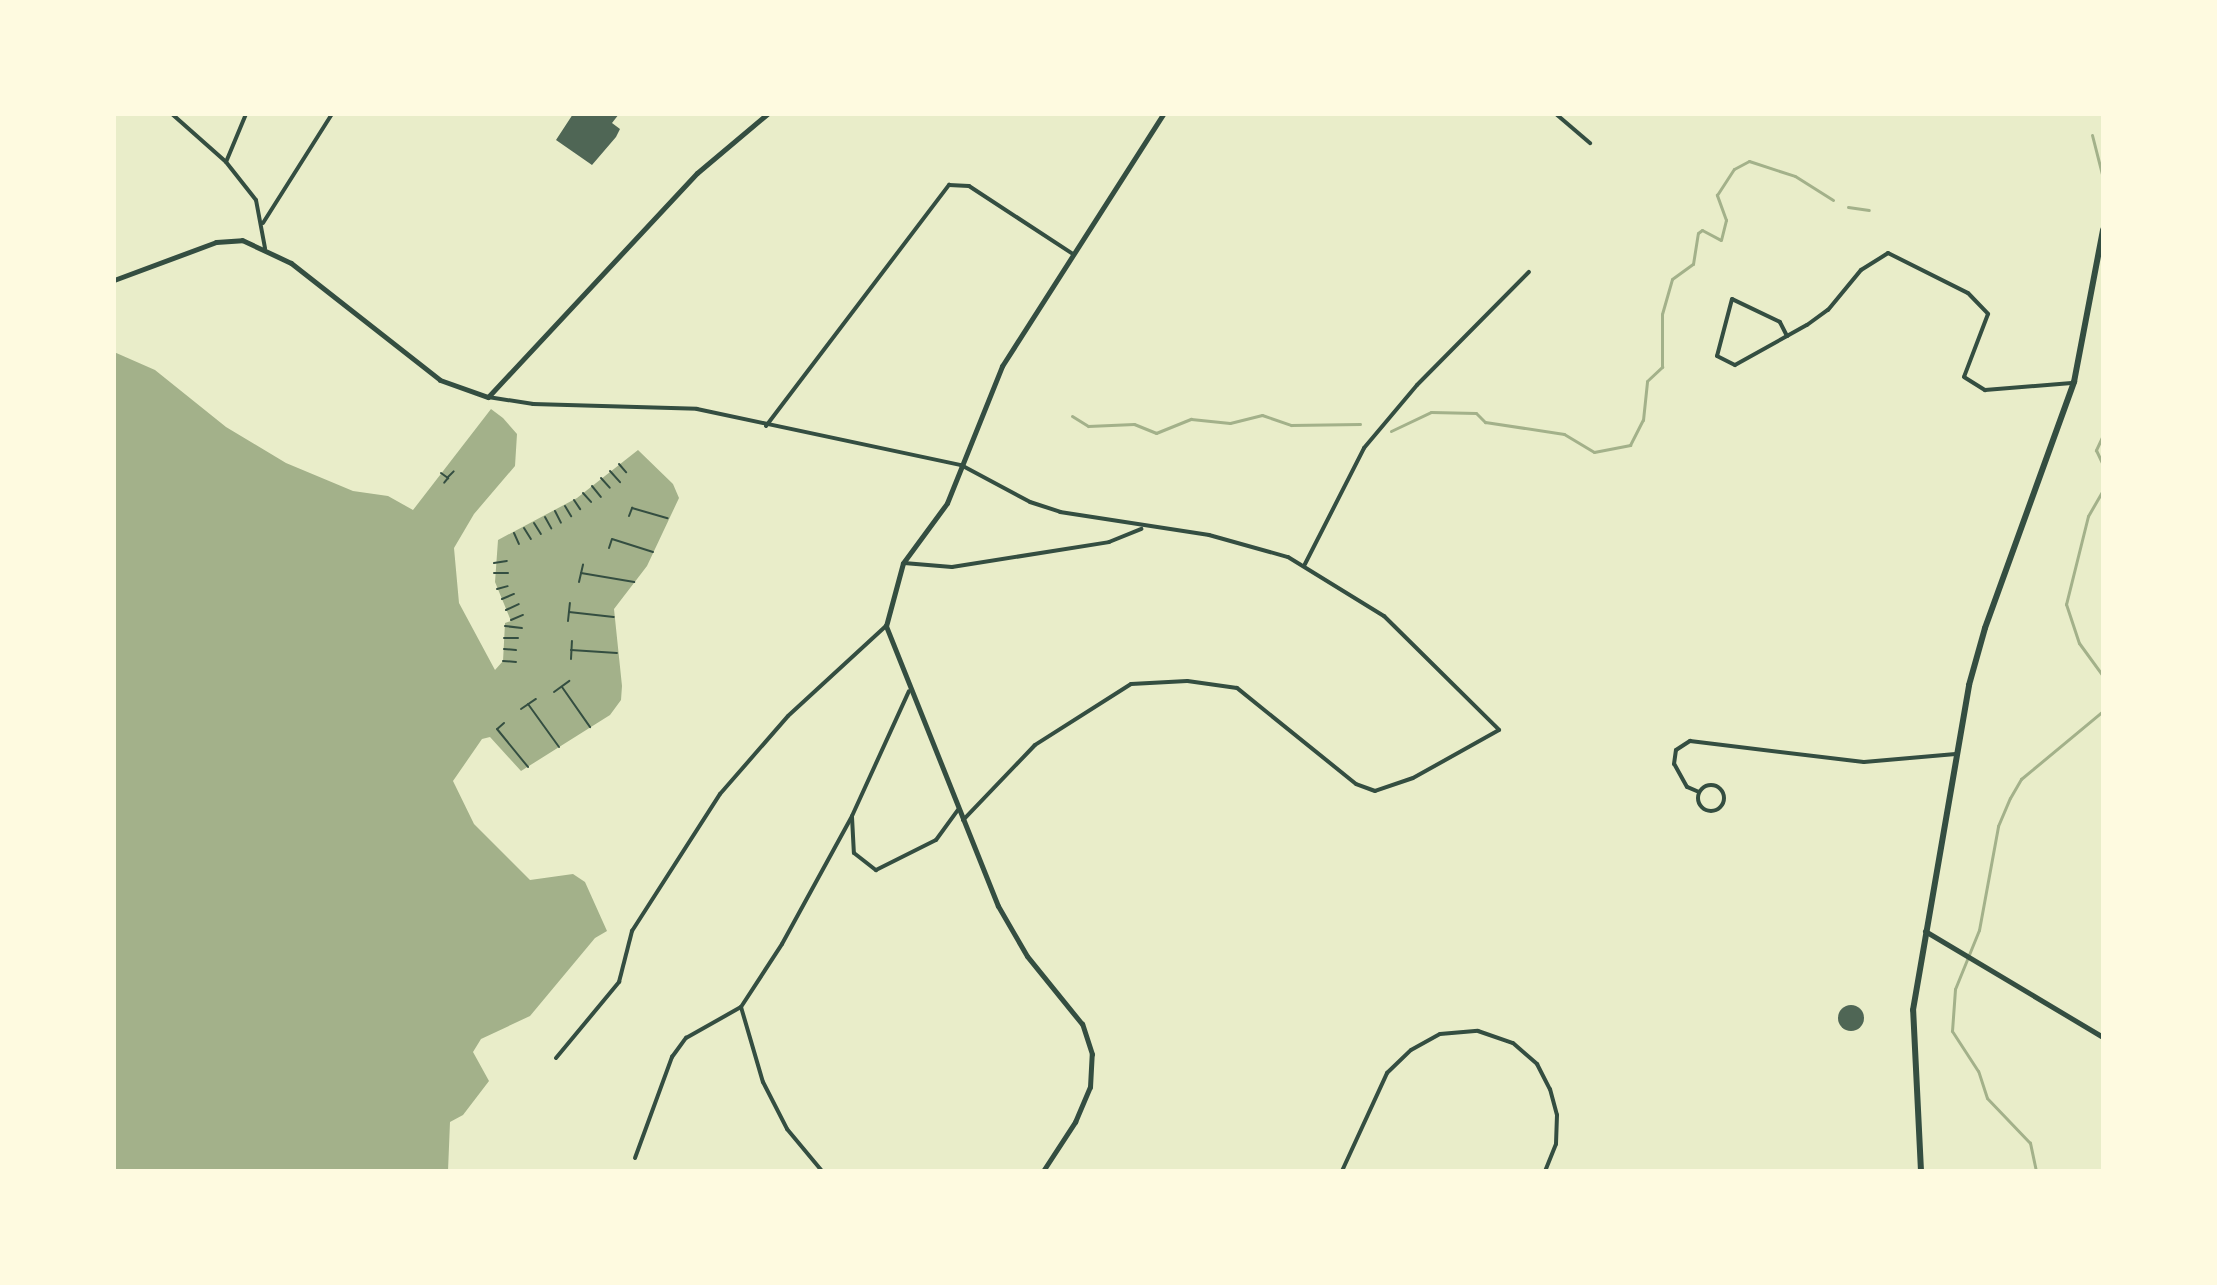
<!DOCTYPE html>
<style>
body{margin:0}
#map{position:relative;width:2217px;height:1285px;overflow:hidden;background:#e9edc9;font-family:Inter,sans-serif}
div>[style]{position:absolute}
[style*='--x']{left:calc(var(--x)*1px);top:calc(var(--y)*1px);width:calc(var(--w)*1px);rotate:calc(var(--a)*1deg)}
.water>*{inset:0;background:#a3b18a}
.stream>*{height:3px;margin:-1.5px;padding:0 1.5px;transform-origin:1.5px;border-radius:1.5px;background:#a3b18a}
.building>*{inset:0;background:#4f6655}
.round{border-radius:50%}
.path>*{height:2px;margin:-1px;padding:0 1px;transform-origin:1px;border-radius:1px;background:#344e41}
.minor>*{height:4px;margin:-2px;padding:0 2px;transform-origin:2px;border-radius:2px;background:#344e41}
.minor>.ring{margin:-2px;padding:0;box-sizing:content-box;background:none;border:4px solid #344e41;border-radius:50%}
.tertiary>*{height:5px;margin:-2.5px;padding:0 2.5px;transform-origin:2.5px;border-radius:2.5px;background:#344e41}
.secondary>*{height:6px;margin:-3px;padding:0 3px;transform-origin:3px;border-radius:3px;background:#344e41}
span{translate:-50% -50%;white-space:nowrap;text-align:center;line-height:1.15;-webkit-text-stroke:7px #fefae0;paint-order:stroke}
.frame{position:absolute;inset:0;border:116px solid #fefae0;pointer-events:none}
</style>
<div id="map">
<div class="water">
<div style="clip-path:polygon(114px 352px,155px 370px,226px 427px,286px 463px,353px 491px,388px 496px,413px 510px,491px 409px,503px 418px,517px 434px,515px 466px,474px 514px,454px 548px,459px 603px,495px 670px,503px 661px,505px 623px,511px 621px,495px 582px,498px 540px,577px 498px,638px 450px,673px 484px,679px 498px,647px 566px,614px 609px,622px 686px,621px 700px,610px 715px,521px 771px,490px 737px,482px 739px,453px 781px,474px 824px,530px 880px,573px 874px,585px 882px,607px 931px,595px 938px,530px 1016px,481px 1039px,473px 1052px,489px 1081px,463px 1115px,450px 1122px,448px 1171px,114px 1171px)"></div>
</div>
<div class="stream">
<div style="--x:2092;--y:135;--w:44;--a:75.7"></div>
<div style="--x:1848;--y:207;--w:21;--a:8"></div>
<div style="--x:1072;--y:416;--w:19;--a:32"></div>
<div style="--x:1088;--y:426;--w:46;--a:-2.5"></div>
<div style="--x:1134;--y:424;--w:24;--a:22"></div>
<div style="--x:1156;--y:433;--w:38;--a:-22"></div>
<div style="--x:1191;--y:419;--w:39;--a:6"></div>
<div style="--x:1230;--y:423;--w:33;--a:-14"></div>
<div style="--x:1262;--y:415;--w:31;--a:19"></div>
<div style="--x:1291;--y:425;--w:69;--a:-0.8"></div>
<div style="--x:1391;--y:431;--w:44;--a:-25.4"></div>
<div style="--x:1431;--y:412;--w:45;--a:1.3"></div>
<div style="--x:1476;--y:413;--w:13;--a:45"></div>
<div style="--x:1485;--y:422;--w:80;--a:8.6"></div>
<div style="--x:1564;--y:434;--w:35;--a:31"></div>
<div style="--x:1594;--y:452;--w:37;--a:-11"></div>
<div style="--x:1630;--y:445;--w:28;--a:-63"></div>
<div style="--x:1643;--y:420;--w:39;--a:-84"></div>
<div style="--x:1647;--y:381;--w:21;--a:-43"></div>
<div style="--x:1662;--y:367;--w:53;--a:-90"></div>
<div style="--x:1662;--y:314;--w:36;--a:-74"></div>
<div style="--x:1672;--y:279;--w:26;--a:-36"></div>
<div style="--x:1693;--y:264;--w:31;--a:-81"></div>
<div style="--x:1698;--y:233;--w:5;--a:-37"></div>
<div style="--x:1702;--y:230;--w:21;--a:28"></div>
<div style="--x:1721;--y:240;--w:21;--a:-76"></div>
<div style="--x:1726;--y:220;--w:27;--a:-110"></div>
<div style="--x:1717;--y:195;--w:31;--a:-57"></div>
<div style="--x:1734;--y:169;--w:17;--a:-28"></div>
<div style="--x:1749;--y:161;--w:48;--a:18.1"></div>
<div style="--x:1795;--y:176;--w:45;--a:32.3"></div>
<div style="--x:2103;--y:435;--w:17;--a:115"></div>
<div style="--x:2096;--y:450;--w:17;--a:65"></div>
<div style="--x:2103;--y:490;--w:30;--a:120"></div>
<div style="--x:2088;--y:516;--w:91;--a:104"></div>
<div style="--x:2066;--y:604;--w:41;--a:71.6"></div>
<div style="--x:2079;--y:643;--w:41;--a:54"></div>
<div style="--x:2036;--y:1171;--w:29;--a:-102"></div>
<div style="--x:2030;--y:1143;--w:62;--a:-133.7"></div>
<div style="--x:1987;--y:1098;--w:28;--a:-108"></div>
<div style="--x:1978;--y:1071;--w:48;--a:-123"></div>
<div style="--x:1952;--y:1031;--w:42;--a:-85.9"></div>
<div style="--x:1955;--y:989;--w:64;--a:-67.9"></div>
<div style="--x:1979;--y:930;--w:106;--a:-79.6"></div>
<div style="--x:1998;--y:826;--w:30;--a:-67"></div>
<div style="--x:2010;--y:798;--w:22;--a:-60"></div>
<div style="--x:2021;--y:779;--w:107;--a:-39.7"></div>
</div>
<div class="building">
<div style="clip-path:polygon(573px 114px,619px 114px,612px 123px,620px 129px,616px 137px,592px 165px,556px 140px)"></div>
<div class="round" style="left:1838px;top:1005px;width:26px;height:26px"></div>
</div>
<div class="path">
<div style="--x:619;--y:464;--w:11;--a:49"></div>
<div style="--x:610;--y:471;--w:15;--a:48"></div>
<div style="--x:441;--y:473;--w:9;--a:36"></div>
<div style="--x:448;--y:478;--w:6;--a:129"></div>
<div style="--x:448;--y:477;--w:8;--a:-45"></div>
<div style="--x:601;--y:478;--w:13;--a:48"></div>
<div style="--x:592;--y:486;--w:14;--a:51"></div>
<div style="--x:583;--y:493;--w:12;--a:48"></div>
<div style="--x:574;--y:500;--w:11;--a:56"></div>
<div style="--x:565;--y:506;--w:12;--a:59"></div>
<div style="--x:555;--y:511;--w:13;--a:63"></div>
<div style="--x:629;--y:516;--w:9;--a:-69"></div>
<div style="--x:632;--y:508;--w:37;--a:16"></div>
<div style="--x:545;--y:517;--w:13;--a:61"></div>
<div style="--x:534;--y:523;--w:13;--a:58"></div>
<div style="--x:524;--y:528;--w:13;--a:58"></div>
<div style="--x:514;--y:533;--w:12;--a:66"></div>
<div style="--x:609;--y:548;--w:9;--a:-72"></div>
<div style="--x:612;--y:539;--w:43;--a:17.6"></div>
<div style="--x:494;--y:563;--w:13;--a:-9"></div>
<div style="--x:494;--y:573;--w:14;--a:0"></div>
<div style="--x:581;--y:573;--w:54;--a:9.6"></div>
<div style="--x:579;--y:582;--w:18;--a:-77"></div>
<div style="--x:497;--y:589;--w:11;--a:-15"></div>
<div style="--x:502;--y:599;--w:13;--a:-23"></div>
<div style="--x:506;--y:610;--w:14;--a:-25"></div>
<div style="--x:569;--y:612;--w:45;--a:6.3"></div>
<div style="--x:511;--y:620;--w:13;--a:-23"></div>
<div style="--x:568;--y:621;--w:18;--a:-84"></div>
<div style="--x:505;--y:626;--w:17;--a:7"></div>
<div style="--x:504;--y:638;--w:14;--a:0"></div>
<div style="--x:504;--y:649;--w:12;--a:5"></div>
<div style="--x:571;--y:650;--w:46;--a:3.7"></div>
<div style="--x:571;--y:659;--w:18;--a:-87"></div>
<div style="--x:503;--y:661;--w:13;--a:4"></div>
<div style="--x:562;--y:687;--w:49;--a:55"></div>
<div style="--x:554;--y:692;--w:19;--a:-36"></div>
<div style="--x:528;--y:704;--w:53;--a:54.2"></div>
<div style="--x:521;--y:709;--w:18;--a:-34"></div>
<div style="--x:504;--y:723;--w:9;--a:139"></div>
<div style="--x:497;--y:729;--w:49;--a:50.8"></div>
</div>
<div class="minor">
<div style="--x:172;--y:114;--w:72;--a:41.6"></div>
<div style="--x:246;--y:114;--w:52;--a:112.6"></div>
<div style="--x:226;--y:162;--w:48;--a:51.7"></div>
<div style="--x:256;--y:200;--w:49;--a:79.4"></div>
<div style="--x:1556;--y:114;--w:45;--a:40.5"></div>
<div style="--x:263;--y:223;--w:129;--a:-57.7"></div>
<div style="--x:1787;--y:336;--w:16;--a:-117"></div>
<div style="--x:1780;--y:322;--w:53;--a:-154.4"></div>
<div style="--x:1732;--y:299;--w:59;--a:104.7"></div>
<div style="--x:1717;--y:356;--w:20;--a:27"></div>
<div style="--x:1735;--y:365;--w:60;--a:-29.1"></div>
<div style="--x:1787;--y:336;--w:23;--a:-29"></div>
<div style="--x:1807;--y:325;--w:26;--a:-36"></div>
<div style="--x:1828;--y:310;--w:52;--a:-50.5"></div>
<div style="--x:1861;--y:270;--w:32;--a:-32"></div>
<div style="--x:1888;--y:253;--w:89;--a:26.6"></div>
<div style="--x:1968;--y:293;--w:29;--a:46"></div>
<div style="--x:1988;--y:314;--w:67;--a:110.9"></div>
<div style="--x:1964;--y:377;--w:25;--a:32"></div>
<div style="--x:1985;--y:390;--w:87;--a:-4.6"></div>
<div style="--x:488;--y:397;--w:46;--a:8.8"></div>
<div style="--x:533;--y:404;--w:164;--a:1.7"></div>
<div style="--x:697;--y:409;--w:270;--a:12"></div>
<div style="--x:961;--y:465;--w:78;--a:28.2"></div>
<div style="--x:1030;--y:502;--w:32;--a:18"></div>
<div style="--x:1060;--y:512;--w:151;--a:8.8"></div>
<div style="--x:1209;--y:535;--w:82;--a:15.6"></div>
<div style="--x:1288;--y:557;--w:113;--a:31.6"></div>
<div style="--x:1384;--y:616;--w:162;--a:44.7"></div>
<div style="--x:1499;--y:730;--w:98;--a:150.8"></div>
<div style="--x:1413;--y:778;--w:40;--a:161.1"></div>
<div style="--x:1375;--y:791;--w:20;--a:-160"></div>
<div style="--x:1356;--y:784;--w:153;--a:-141.1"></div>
<div style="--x:1237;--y:688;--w:50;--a:-172"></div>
<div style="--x:1187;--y:681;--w:56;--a:176.9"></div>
<div style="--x:1131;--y:684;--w:114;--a:147.6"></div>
<div style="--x:1035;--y:745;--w:104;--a:133.8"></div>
<div style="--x:766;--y:426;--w:303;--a:-52.8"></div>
<div style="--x:949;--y:185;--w:20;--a:3"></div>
<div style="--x:969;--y:186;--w:124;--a:33.2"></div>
<div style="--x:904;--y:563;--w:48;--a:4.8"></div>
<div style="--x:952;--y:567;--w:159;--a:-9"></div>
<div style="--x:1109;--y:542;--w:35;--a:-22"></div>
<div style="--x:1305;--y:564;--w:130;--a:-63"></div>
<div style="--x:1364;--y:448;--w:82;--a:-49.9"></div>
<div style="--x:1417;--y:385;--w:159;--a:-45.3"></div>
<div class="ring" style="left:1698px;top:785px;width:22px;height:22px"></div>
<div style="--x:1699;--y:792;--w:13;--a:-157"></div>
<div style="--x:1687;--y:787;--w:26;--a:-119"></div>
<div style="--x:1674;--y:764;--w:14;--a:-82"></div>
<div style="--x:1676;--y:750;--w:17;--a:-33"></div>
<div style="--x:1690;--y:741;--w:175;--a:6.9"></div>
<div style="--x:1864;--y:762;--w:92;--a:-5"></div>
<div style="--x:852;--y:817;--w:36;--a:87"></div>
<div style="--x:854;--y:853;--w:28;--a:38"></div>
<div style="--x:876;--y:870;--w:67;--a:-26.6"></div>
<div style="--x:936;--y:840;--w:37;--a:-54"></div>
<div style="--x:741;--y:1007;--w:78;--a:73.7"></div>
<div style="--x:763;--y:1082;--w:53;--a:62.9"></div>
<div style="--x:787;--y:1129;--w:55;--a:50.2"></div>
<div style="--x:556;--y:1058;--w:99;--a:-50.3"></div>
<div style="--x:619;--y:982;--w:53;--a:-75.7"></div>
<div style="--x:632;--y:931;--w:163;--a:-57.3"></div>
<div style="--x:720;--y:794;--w:103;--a:-48.9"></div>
<div style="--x:788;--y:716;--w:133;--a:-42.6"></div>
<div style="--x:635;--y:1158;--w:108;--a:-69.9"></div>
<div style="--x:672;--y:1057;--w:24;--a:-54"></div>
<div style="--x:686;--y:1038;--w:63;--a:-29.4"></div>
<div style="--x:741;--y:1007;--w:75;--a:-56.9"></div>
<div style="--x:782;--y:944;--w:146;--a:-61.3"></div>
<div style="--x:852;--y:816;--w:137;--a:-65.5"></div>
<div style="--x:1342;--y:1171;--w:108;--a:-65.3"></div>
<div style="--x:1387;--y:1073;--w:33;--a:-44"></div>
<div style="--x:1411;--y:1050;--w:33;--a:-29"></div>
<div style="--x:1440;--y:1034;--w:38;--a:-5"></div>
<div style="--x:1478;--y:1031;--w:37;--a:19"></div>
<div style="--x:1513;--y:1043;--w:32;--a:41"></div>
<div style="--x:1537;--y:1064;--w:28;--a:63"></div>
<div style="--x:1550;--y:1089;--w:27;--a:75"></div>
<div style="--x:1557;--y:1115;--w:29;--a:92"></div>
<div style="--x:1556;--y:1144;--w:29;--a:112"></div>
</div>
<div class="tertiary">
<div style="--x:114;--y:280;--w:109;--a:-20.4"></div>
<div style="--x:216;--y:242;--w:26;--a:-4"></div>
<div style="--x:242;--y:240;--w:54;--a:25.1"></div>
<div style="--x:291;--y:263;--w:189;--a:38.1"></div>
<div style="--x:440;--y:380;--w:51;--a:19.5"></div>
<div style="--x:488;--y:397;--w:306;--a:-47"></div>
<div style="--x:697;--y:173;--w:92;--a:-40.1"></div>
<div style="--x:1925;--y:931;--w:207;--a:30.8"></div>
<div style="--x:1043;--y:1171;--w:59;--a:-56.9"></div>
<div style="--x:1075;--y:1122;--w:38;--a:-67"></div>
<div style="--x:1090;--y:1087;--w:33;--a:-87"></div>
<div style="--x:1092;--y:1054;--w:32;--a:-108"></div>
<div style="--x:1082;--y:1024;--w:87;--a:-129"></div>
<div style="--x:1027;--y:956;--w:58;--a:-120.1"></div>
<div style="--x:998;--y:906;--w:302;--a:-111.8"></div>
<div style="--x:886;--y:626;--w:65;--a:-74.9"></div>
<div style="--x:903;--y:563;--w:74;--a:-53.7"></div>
<div style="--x:947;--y:503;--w:148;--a:-68.1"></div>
<div style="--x:1002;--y:366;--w:299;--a:-57.4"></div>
</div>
<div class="secondary">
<div style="--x:1921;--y:1171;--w:161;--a:-92.8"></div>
<div style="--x:1913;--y:1010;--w:330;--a:-80.2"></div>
<div style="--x:1969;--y:685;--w:59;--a:-74.3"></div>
<div style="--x:1985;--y:628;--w:262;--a:-70.1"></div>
<div style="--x:2074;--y:382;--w:155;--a:-79.2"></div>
</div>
<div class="frame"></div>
</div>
